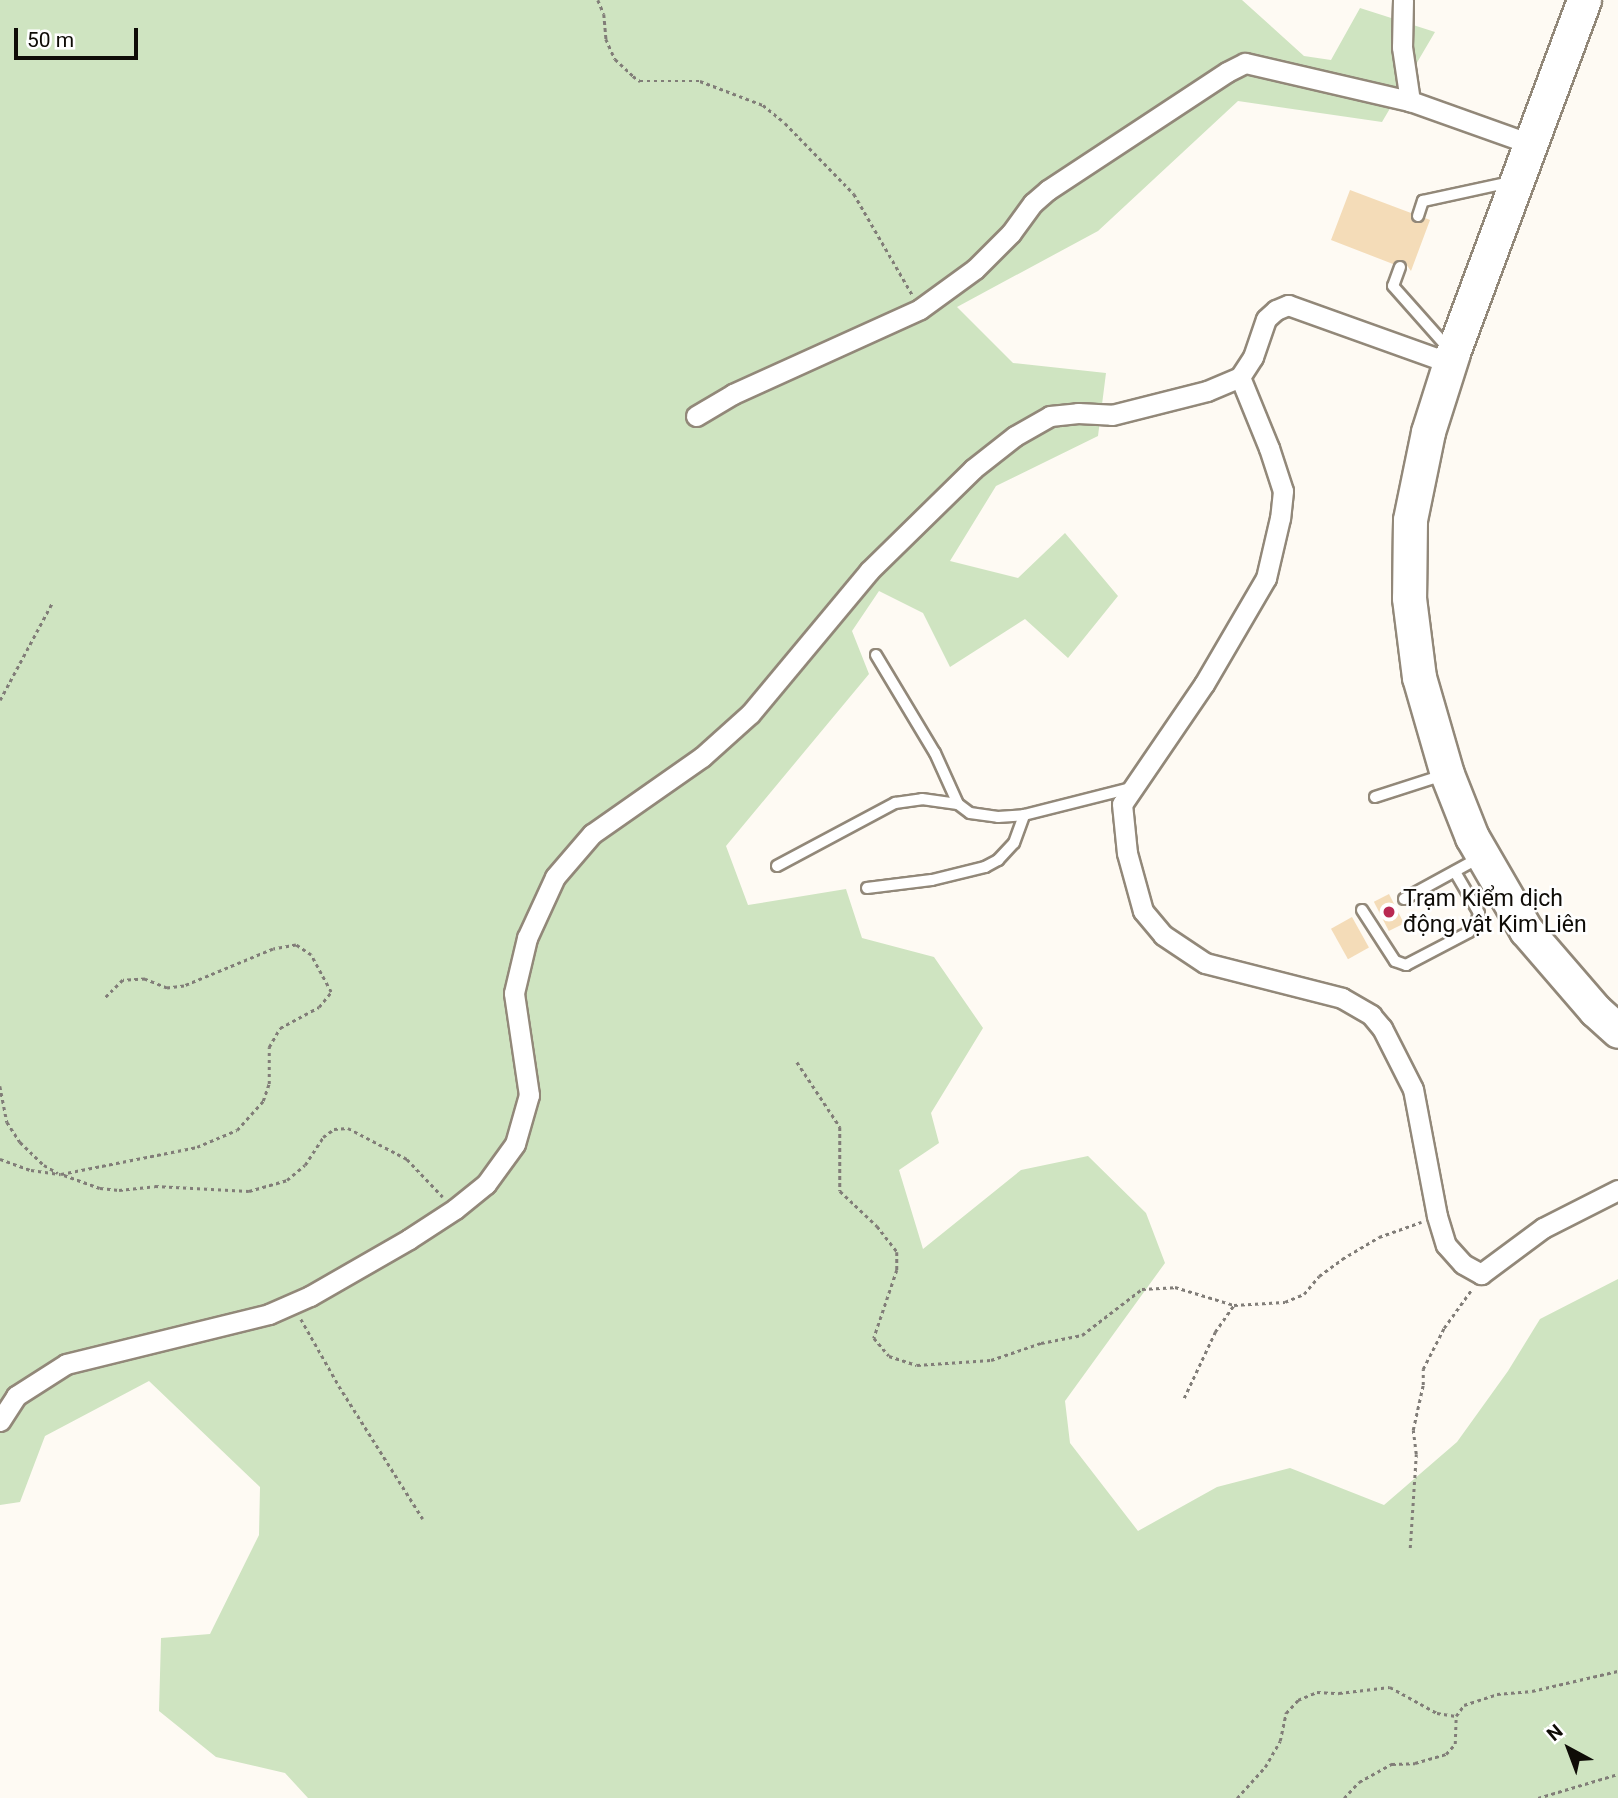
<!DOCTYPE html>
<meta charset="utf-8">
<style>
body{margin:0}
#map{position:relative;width:1618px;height:1798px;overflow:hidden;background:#fefaf3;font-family:Roboto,sans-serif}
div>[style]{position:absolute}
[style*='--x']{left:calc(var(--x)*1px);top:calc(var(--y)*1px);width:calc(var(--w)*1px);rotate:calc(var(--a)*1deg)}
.green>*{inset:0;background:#cfe4c1}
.building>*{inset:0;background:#f4dcb8;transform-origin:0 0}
.path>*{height:2.5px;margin-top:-1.25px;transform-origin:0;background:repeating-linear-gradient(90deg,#817d78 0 3.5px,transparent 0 7px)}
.roads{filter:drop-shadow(2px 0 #928879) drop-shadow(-2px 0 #928879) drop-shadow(0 2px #928879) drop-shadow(0 -2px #928879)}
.lane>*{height:10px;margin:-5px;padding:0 5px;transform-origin:5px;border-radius:5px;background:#fff}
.street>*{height:19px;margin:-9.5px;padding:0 9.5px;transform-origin:9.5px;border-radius:9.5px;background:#fff}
.highway>*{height:33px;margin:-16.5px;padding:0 16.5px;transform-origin:16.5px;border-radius:16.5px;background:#fff}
.dots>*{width:19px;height:19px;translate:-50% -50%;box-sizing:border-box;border:4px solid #fff;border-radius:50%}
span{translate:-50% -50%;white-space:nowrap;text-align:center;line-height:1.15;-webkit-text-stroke:5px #fff;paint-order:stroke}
.poi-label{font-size:23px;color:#0f0c07}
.left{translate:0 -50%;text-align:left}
.north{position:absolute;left:1534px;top:1714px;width:70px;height:70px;-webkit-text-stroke:5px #fff;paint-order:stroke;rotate:319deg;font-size:19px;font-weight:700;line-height:28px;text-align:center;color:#0f0c07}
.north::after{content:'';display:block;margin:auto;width:24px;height:32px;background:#0f0c07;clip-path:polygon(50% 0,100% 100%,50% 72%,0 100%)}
.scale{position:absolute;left:14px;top:28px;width:124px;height:32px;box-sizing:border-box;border:4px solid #0f0c07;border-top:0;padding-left:9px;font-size:21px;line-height:24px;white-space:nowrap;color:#0f0c07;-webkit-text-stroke:5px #fff;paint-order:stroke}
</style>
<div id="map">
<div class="green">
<div style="clip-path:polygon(0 0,1242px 0,1304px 56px,1331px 60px,1360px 8px,1435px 32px,1382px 122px,1238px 101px,1098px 231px,957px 307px,1013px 363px,1106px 373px,1098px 436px,996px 486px,950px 561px,1018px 578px,1065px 533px,1118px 596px,1068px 658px,1025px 619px,950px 667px,923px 613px,879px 591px,852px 631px,869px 674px,726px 846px,748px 905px,846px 889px,862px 938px,934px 957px,983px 1028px,931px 1113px,939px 1143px,899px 1170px,923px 1249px,1021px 1170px,1088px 1156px,1146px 1213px,1165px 1263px,1065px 1401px,1070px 1443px,1138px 1531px,1217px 1487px,1290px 1468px,1384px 1505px,1457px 1442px,1508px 1371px,1540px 1319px,1618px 1279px,1618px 1798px,308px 1798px,285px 1773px,216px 1757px,159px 1711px,161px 1638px,210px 1634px,259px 1535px,260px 1487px,149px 1381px,45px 1436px,20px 1502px,0 1505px)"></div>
</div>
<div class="building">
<div style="clip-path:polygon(1350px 190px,1411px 213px,1415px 223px,1425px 218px,1430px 220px,1411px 271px,1403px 260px,1393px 264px,1331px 240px)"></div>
<div style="left:1389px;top:894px;width:33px;height:17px;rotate:63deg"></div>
<div style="left:1352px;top:917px;width:35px;height:24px;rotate:61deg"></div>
</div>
<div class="path">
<div style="--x:598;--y:0;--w:15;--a:67"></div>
<div style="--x:604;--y:14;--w:25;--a:85"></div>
<div style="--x:606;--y:39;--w:22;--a:66"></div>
<div style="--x:615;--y:59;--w:25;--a:43"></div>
<div style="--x:633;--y:76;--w:9;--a:36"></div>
<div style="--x:640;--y:81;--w:60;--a:0"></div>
<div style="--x:700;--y:81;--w:67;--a:20.9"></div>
<div style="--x:763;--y:105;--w:28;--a:39"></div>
<div style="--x:785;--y:123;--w:99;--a:45.8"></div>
<div style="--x:854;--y:194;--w:116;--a:59.9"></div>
<div style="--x:0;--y:700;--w:110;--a:-61.8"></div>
<div style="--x:797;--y:1062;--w:78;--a:56.5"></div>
<div style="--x:840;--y:1127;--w:64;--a:90"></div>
<div style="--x:840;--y:1191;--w:51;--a:43.4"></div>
<div style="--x:877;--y:1226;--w:33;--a:52"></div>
<div style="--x:897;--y:1252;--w:18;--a:90"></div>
<div style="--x:897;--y:1270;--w:72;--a:108.7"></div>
<div style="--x:874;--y:1338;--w:23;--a:50"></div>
<div style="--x:889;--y:1356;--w:29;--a:18"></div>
<div style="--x:917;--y:1365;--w:74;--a:-3.9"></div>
<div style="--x:991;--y:1360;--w:53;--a:-18.8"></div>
<div style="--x:1041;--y:1343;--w:42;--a:-11"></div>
<div style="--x:1082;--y:1335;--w:76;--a:-37.5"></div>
<div style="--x:1142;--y:1289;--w:33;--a:-3"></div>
<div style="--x:1175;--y:1287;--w:62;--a:17"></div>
<div style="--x:1234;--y:1305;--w:51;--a:-3.4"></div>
<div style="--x:1285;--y:1302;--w:21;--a:-23"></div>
<div style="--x:1304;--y:1294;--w:23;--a:-50"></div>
<div style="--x:1319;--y:1276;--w:29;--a:-36"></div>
<div style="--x:1342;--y:1259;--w:43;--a:-30.7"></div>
<div style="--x:1379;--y:1237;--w:45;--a:-19.7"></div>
<div style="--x:0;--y:1086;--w:37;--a:79"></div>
<div style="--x:7;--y:1122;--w:24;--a:57"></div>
<div style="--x:20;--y:1142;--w:33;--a:44"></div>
<div style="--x:44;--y:1165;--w:16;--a:30"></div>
<div style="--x:0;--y:1159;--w:33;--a:20"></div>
<div style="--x:31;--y:1170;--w:30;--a:8"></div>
<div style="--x:61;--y:1174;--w:139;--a:-11.2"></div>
<div style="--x:197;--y:1147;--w:43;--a:-23"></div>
<div style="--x:237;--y:1130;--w:39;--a:-48"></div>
<div style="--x:263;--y:1101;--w:18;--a:-71"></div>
<div style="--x:269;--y:1084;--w:37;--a:-90"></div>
<div style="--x:269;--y:1047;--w:22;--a:-60"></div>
<div style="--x:280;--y:1028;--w:44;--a:-28.3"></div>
<div style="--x:319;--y:1007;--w:19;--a:-51"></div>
<div style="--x:331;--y:992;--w:42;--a:-118.4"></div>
<div style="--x:311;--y:955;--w:18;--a:-146"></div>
<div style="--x:296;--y:945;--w:23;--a:170"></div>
<div style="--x:273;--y:949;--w:96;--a:157.4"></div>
<div style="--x:184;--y:986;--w:17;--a:173"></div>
<div style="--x:167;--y:988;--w:24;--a:-158"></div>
<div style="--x:145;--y:979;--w:22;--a:177"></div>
<div style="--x:123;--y:980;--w:25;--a:135"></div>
<div style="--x:64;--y:1175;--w:38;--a:20"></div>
<div style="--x:100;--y:1188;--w:19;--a:6"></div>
<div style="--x:119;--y:1190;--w:36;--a:-6"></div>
<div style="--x:155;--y:1186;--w:94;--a:3"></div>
<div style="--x:249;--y:1191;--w:40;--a:-16"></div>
<div style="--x:287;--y:1180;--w:23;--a:-40"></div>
<div style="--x:305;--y:1165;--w:33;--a:-57"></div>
<div style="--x:323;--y:1137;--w:14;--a:-36"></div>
<div style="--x:334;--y:1129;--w:14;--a:-4"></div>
<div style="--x:348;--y:1128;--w:67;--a:27.7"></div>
<div style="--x:407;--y:1159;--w:52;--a:46.5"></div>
<div style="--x:301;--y:1319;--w:77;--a:60.4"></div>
<div style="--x:339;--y:1386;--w:157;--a:57.7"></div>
<div style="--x:1184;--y:1398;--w:73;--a:-64.8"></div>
<div style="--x:1215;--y:1332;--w:33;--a:-55"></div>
<div style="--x:1410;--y:1548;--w:94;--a:-86.3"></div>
<div style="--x:1416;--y:1454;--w:24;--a:-97"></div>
<div style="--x:1413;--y:1430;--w:46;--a:-77.5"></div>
<div style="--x:1423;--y:1385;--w:16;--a:-90"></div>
<div style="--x:1423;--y:1369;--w:46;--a:-62.9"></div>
<div style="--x:1444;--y:1328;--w:48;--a:-54.3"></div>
<div style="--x:1237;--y:1798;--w:42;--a:-47.9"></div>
<div style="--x:1265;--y:1767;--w:30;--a:-60"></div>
<div style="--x:1280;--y:1741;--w:29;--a:-78"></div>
<div style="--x:1286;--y:1713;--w:18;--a:-47"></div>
<div style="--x:1298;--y:1700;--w:21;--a:-23"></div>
<div style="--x:1317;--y:1692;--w:22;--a:3"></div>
<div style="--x:1339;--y:1693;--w:51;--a:-6.7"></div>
<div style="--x:1390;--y:1687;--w:54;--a:29"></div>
<div style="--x:1437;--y:1713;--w:19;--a:9"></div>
<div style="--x:1344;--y:1798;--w:22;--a:-47"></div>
<div style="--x:1359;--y:1782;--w:38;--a:-29"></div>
<div style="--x:1392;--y:1764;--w:23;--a:-2"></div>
<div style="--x:1415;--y:1763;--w:32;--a:-16"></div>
<div style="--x:1446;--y:1754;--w:13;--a:-48"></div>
<div style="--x:1455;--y:1744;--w:28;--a:-88"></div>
<div style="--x:1456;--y:1716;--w:14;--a:-54"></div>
<div style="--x:1464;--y:1705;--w:35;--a:-18"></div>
<div style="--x:1497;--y:1694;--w:35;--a:-5"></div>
<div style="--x:1532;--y:1691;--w:88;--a:-13.1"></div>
<div style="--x:1538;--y:1798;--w:84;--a:-16.7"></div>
</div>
<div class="roads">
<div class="lane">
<div style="--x:1418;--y:216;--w:16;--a:-72"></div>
<div style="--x:1423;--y:201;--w:89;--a:-12.3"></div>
<div style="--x:1400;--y:267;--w:20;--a:110"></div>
<div style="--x:1393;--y:286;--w:84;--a:48.4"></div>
<div style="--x:876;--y:655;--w:114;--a:59"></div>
<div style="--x:935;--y:753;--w:56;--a:65.7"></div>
<div style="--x:958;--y:804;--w:15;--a:37"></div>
<div style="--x:970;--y:813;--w:28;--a:8"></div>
<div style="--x:998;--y:817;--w:26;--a:-4"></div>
<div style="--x:1024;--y:815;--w:110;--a:-14.2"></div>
<div style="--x:1375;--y:797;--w:71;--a:-17.9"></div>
<div style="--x:777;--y:866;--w:134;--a:-28.1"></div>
<div style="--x:895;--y:803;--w:27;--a:-8"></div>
<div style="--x:922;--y:799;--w:36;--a:8"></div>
<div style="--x:867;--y:888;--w:65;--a:-7"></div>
<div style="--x:932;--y:880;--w:55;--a:-13.8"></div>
<div style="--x:985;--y:867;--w:15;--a:-28"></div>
<div style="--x:998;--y:860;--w:23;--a:-47"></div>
<div style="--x:1014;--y:843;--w:30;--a:-70"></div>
<div style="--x:1404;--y:899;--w:85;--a:-28.7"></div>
<div style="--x:1362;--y:910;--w:61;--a:57.1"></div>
<div style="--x:1395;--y:961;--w:12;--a:20"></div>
<div style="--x:1406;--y:965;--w:71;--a:-27.6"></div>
<div style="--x:1469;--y:932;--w:11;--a:-52"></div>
<div style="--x:1476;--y:923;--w:10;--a:-73"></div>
<div style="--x:1479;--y:913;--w:48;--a:-120.3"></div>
</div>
<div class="street">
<div style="--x:1403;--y:0;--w:47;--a:91.2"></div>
<div style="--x:1402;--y:47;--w:55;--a:81.6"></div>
<div style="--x:1240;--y:377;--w:77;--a:67.8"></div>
<div style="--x:1269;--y:448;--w:45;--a:72"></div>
<div style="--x:1283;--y:491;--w:27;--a:96"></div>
<div style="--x:1280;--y:518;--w:62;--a:103.1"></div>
<div style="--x:1266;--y:578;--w:123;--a:120.3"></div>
<div style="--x:1204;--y:684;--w:145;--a:124.3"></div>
<div style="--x:1122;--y:804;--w:49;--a:84.2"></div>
<div style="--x:1127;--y:853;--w:60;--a:74.6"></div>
<div style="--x:1143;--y:911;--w:31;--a:50"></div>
<div style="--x:1163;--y:935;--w:50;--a:33.7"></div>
<div style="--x:1205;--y:963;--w:141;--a:14.3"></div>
<div style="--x:1342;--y:998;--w:34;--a:30"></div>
<div style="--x:1371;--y:1015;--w:17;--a:50"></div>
<div style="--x:1382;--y:1028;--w:68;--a:63.1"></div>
<div style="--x:1413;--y:1089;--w:129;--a:79.3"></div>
<div style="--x:1437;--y:1216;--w:30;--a:73"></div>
<div style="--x:1446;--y:1245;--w:25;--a:48"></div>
<div style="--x:1463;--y:1264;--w:21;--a:29"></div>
<div style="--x:1481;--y:1274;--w:77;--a:-36.6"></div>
<div style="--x:1543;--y:1228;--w:84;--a:-26.9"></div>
<div style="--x:696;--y:416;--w:43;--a:-30.7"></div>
<div style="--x:733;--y:394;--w:205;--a:-24.4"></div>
<div style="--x:920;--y:309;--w:68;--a:-36"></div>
<div style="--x:975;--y:269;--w:51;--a:-45"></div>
<div style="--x:1011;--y:233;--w:37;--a:-54"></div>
<div style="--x:1033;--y:203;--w:20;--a:-41"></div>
<div style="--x:1048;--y:190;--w:214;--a:-33.4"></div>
<div style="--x:1227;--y:72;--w:20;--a:-27"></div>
<div style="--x:1245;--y:63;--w:169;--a:13"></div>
<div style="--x:1410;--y:101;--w:128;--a:19.6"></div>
<div style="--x:0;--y:1421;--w:30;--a:-57"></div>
<div style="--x:16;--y:1396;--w:59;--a:-32.6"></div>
<div style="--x:66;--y:1364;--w:209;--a:-13.8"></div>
<div style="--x:269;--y:1314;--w:45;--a:-23.7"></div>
<div style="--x:310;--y:1296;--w:114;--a:-29.9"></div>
<div style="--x:409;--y:1239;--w:55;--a:-33.1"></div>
<div style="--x:455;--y:1209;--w:40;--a:-39"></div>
<div style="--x:486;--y:1184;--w:49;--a:-54.1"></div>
<div style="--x:515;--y:1144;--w:51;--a:-74.1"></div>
<div style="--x:529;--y:1095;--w:103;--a:-98.4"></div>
<div style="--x:514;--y:993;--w:57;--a:-76.7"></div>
<div style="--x:527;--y:938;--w:67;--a:-65.3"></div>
<div style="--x:555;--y:877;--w:57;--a:-49.3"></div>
<div style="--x:592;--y:834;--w:134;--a:-35"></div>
<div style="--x:702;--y:757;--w:64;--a:-41.9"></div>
<div style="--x:750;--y:714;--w:186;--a:-50.2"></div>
<div style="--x:869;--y:571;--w:146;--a:-44.4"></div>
<div style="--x:973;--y:469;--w:53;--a:-38.2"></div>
<div style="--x:1015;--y:436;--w:40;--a:-29.7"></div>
<div style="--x:1050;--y:416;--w:28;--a:-6"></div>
<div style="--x:1078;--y:413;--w:34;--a:3"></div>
<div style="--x:1112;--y:415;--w:98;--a:-14.2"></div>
<div style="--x:1207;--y:391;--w:36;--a:-23"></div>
<div style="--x:1240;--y:377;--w:24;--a:-57"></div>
<div style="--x:1253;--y:357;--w:40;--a:-71.1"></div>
<div style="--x:1266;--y:319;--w:13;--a:-42"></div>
<div style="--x:1276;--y:310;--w:13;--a:-23"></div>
<div style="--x:1288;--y:305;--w:172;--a:19.7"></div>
</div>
<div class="highway">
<div style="--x:1584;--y:0;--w:377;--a:110.4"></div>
<div style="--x:1453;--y:353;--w:83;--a:107.6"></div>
<div style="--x:1428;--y:432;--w:90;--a:101.6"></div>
<div style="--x:1410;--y:520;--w:78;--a:90.7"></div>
<div style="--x:1409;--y:598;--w:80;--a:82.8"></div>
<div style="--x:1419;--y:677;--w:101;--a:73.9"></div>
<div style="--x:1447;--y:774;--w:68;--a:68.4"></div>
<div style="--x:1472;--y:837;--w:108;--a:59.9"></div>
<div style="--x:1526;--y:930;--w:106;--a:49.2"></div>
<div style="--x:1595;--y:1010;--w:31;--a:42"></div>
</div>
</div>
<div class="dots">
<div style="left:1389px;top:912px;background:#b92952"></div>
</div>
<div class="poi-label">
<span class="left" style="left:1403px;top:912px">Trạm Kiểm dịch<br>động vật Kim Liên</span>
</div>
<div class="north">N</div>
<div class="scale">50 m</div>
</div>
